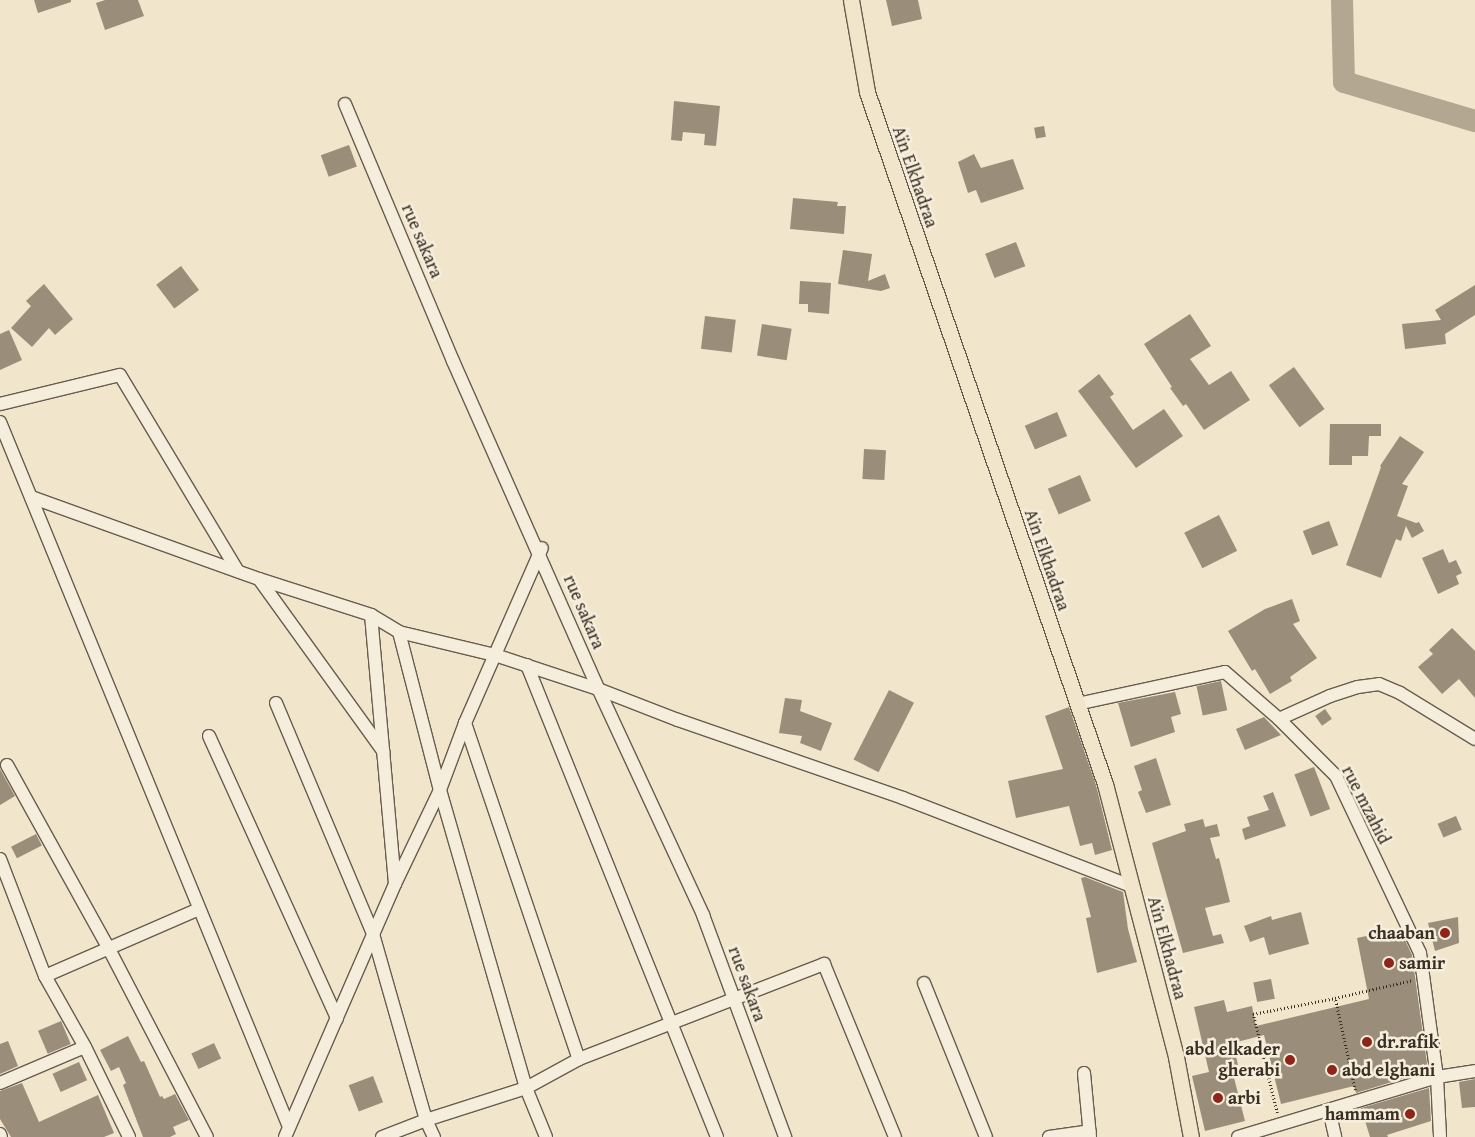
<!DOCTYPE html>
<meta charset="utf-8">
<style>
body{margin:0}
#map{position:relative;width:1475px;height:1137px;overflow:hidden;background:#f1e5cb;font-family:"Gentium Book Plus",serif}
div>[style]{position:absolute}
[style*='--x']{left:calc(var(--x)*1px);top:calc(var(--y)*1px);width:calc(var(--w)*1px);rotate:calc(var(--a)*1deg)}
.river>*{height:22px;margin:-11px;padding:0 11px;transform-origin:11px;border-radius:11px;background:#b3a792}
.building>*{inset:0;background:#9a8e7b;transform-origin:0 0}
.path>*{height:2.5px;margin-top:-1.25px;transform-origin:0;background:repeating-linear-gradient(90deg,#3b2f24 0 1px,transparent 0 3.5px)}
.roads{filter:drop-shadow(1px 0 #685c4e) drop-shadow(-1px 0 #685c4e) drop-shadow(0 1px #685c4e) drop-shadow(0 -1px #685c4e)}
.minor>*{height:12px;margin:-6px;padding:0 6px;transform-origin:6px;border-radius:6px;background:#f6eedd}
.major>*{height:15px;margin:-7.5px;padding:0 7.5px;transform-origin:7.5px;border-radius:7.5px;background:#f1e5cb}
.dots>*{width:14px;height:14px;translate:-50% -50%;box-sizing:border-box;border:2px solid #f6eedd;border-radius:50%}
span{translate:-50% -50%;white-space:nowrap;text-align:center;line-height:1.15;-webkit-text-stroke:5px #f6eedd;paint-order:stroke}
.street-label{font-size:18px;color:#3b2f24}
.poi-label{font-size:18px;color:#3b2f24;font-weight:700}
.right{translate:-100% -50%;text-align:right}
.left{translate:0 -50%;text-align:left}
</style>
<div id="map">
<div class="river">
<div style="--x:1342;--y:0;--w:82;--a:88.6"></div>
<div style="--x:1344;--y:82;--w:137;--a:16.6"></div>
</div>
<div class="building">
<div style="clip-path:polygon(34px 0,71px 0,71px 2px,38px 13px)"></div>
<div style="clip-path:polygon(105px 0,138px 0,144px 16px,105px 30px,96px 3px)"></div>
<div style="clip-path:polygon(886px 0,918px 0,922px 19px,892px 26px)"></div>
<div style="clip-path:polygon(674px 101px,720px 106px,716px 146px,704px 145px,705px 134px,683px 132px,682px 141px,671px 140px)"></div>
<div style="left:1044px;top:126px;width:11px;height:10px;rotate:80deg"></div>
<div style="left:349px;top:145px;width:23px;height:30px;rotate:70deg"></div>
<div style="clip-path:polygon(974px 154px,981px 168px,1013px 159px,1024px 189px,981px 203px,976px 190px,968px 193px,958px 162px)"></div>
<div style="clip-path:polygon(793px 198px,838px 202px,837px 206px,846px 206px,844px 234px,790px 229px)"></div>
<div style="left:1016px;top:242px;width:26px;height:33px;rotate:69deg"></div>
<div style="clip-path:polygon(843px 250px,872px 254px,868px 281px,885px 274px,890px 288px,881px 291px,838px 284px)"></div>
<div style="left:181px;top:266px;width:30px;height:31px;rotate:53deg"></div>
<div style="clip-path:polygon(800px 281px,831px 283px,829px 314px,808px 312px,808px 304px,799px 304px)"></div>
<div style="clip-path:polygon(44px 284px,73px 319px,55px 335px,49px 328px,32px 347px,11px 328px,31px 306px,26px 301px)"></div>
<div style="clip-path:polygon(1475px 285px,1475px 315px,1445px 334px,1446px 344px,1405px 349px,1402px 324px,1441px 320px,1435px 310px)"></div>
<div style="clip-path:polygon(1190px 314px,1211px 346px,1190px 359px,1209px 385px,1231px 371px,1250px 400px,1204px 430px,1186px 404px,1183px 406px,1170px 388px,1172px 387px,1144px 344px)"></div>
<div style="left:705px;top:316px;width:31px;height:33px;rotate:7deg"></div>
<div style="left:762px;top:324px;width:30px;height:32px;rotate:9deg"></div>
<div style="clip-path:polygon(9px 330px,22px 360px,0 370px,0 334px)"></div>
<div style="left:1294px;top:367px;width:52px;height:31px;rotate:54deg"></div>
<div style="clip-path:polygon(1099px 374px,1114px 394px,1110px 397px,1133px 430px,1164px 409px,1183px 436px,1136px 468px,1078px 391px)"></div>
<div style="left:1057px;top:412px;width:26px;height:35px;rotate:67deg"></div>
<div style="clip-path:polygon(1330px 424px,1381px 424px,1381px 436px,1369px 436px,1368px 456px,1352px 456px,1352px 465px,1329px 465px)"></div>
<div style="clip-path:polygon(1400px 436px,1424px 452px,1402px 484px,1408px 486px,1397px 516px,1416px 523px,1419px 522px,1424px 531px,1412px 538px,1406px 526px,1401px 541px,1396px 539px,1381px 578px,1346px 565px,1381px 467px,1380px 466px)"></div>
<div style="left:864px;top:449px;width:22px;height:30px;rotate:3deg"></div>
<div style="left:1080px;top:475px;width:28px;height:35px;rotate:67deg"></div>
<div style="left:1219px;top:515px;width:40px;height:39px;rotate:63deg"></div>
<div style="left:1329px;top:521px;width:26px;height:28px;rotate:69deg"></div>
<div style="clip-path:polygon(1443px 549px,1449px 563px,1456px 560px,1462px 573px,1456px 576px,1459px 584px,1438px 594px,1422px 558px)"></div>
<div style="clip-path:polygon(1292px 599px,1300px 621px,1293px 624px,1317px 658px,1290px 677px,1292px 681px,1270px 694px,1255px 669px,1252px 671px,1228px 631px,1265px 609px)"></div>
<div style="clip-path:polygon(1452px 628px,1475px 651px,1475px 698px,1459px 679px,1442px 694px,1418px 667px,1433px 654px,1429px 650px)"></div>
<div style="left:1221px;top:681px;width:30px;height:25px;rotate:78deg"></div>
<div style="left:889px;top:690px;width:28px;height:78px;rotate:27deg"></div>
<div style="clip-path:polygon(1175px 692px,1181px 714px,1171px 717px,1175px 732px,1131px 747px,1118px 703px)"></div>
<div style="clip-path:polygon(785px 698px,802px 700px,800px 711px,832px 723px,821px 751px,800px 743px,802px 736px,779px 733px)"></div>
<div style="clip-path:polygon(1069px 707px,1096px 785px,1112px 850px,1095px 855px,1092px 843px,1080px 846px,1069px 806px,1016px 818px,1008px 781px,1063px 769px,1045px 716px)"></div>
<div style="left:1325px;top:709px;width:12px;height:12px;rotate:55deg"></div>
<div style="clip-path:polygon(1264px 717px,1281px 735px,1245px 750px,1236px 729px)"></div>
<div style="clip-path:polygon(1156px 758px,1171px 805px,1146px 813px,1138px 792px,1142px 790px,1134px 766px)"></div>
<div style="left:1314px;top:767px;width:45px;height:21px;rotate:69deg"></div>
<div style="clip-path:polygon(0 769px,15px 796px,0 805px)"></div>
<div style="clip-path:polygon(1273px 792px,1286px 826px,1245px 840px,1242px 829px,1250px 826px,1247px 817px,1269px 810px,1263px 796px)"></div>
<div style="left:1456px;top:816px;width:15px;height:20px;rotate:67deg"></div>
<div style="clip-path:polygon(1203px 819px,1205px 827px,1217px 824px,1220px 836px,1210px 838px,1216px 859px,1219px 858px,1230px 902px,1205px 908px,1213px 936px,1221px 934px,1224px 943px,1183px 953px,1152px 843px,1186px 831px,1184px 824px)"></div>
<div style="left:36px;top:834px;width:13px;height:28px;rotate:63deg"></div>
<div style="clip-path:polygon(1085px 877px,1123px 892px,1128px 929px,1137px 962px,1097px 973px,1086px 918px,1091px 917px,1081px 878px)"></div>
<div style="clip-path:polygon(1301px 912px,1309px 944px,1269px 955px,1264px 937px,1250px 942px,1244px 926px,1271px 916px,1272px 920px)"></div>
<div style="clip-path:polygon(1458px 917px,1459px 943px,1435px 951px,1428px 923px)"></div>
<div style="clip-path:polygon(1400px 929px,1412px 955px,1428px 1071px,1356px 1093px,1354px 1086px,1281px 1104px,1264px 1035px,1233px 1043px,1238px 1065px,1231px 1066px,1245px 1121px,1205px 1131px,1192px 1076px,1209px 1072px,1194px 1007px,1224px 1000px,1227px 1012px,1252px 1006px,1256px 1026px,1369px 999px,1357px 938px)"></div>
<div style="left:1271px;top:979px;width:20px;height:18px;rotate:79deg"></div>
<div style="left:61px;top:1021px;width:25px;height:25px;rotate:67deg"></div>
<div style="clip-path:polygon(128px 1036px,141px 1062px,144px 1061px,160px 1097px,162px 1096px,164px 1099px,175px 1094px,189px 1120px,173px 1127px,176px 1134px,170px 1137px,143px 1137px,123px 1085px,126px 1083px,119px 1067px,111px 1071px,100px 1050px)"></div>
<div style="clip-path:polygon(8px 1041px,18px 1066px,0 1074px,0 1044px)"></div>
<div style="left:214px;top:1043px;width:17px;height:25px;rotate:65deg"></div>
<div style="left:79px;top:1062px;width:20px;height:29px;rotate:66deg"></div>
<div style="left:373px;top:1076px;width:28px;height:26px;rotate:69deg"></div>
<div style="clip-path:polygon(1475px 1079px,1475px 1107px,1462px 1108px,1459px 1082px)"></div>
<div style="clip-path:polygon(22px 1083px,39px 1122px,98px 1095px,114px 1133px,104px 1137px,11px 1137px,0 1119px,0 1091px)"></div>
<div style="clip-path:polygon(1429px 1088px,1431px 1121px,1387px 1135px,1388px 1137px,1370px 1137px,1361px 1108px)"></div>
</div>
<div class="path">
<div style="--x:1355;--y:1090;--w:94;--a:-102.3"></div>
<div style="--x:1335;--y:998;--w:80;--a:-13"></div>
<div style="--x:1277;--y:1113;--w:102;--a:-103.6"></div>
<div style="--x:1253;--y:1014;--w:84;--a:-11"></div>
</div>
<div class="roads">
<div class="minor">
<div style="--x:345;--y:104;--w:279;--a:67.2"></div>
<div style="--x:453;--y:361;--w:353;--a:66.1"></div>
<div style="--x:596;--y:684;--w:255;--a:65.1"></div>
<div style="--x:703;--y:915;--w:237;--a:69.7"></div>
<div style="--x:0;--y:404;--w:123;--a:-13.6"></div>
<div style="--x:120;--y:375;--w:229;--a:59"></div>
<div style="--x:0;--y:422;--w:762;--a:67.71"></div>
<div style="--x:31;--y:497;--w:242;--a:19.8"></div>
<div style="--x:259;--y:579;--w:118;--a:17.8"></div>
<div style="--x:371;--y:615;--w:33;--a:31"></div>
<div style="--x:399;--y:632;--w:99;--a:13.5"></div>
<div style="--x:495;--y:655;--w:108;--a:18.3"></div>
<div style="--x:598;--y:689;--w:86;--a:21.2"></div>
<div style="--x:678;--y:720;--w:238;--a:19.1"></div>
<div style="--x:903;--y:798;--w:244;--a:21.1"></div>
<div style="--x:259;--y:579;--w:213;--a:54.2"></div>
<div style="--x:371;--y:615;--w:270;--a:84.9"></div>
<div style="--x:399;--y:632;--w:163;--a:75.5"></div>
<div style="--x:440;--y:790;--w:310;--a:73.9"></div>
<div style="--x:526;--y:1088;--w:53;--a:67.8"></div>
<div style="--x:527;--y:665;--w:509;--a:68.07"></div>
<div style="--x:276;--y:703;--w:251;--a:67.2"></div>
<div style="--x:373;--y:934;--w:193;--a:74.1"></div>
<div style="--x:426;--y:1120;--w:19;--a:65"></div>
<div style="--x:1077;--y:704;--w:151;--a:-12.2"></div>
<div style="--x:1225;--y:672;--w:72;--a:41"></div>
<div style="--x:1279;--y:719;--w:81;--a:45"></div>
<div style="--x:1336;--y:776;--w:196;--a:64.6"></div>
<div style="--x:1420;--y:953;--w:125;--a:82.2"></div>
<div style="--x:1437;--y:1077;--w:60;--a:87.1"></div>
<div style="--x:1279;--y:719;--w:56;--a:-24.3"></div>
<div style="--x:1330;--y:696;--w:29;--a:-18"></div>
<div style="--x:1358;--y:687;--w:21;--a:-8"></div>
<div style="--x:1379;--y:684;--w:23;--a:23"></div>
<div style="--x:1400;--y:693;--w:88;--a:31.5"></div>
<div style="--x:465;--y:723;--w:355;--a:71.3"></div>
<div style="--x:209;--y:736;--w:310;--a:65.6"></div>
<div style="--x:7;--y:765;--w:210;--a:61"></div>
<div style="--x:109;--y:949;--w:212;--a:62.5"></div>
<div style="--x:0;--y:859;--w:125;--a:69"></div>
<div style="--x:45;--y:976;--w:81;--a:60.6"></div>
<div style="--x:85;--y:1047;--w:100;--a:63.9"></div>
<div style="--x:45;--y:976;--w:168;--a:-23.5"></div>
<div style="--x:924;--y:983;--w:166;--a:68.1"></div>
<div style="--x:1084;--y:1073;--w:64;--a:84.6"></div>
<div style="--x:0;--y:1083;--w:92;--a:-23"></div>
<div style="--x:1329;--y:1110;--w:28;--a:77"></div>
<div style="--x:0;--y:1134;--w:3;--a:72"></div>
<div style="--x:285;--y:1137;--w:276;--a:-66.5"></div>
<div style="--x:395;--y:884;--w:104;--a:-64.4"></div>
<div style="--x:440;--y:790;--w:72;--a:-69.5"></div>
<div style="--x:465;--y:723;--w:191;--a:-66.3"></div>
<div style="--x:382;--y:1137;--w:47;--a:-21.1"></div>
<div style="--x:426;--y:1120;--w:105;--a:-17.7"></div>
<div style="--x:526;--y:1088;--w:60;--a:-28.7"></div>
<div style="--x:579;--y:1059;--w:263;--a:-21.2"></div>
<div style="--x:824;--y:964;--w:187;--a:67.7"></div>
<div style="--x:1049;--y:1137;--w:41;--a:-8.3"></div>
<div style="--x:1238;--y:1137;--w:208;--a:-16.8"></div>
<div style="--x:1437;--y:1077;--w:38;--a:-9"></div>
</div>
<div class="major">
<div style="--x:851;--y:0;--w:93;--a:80.1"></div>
<div style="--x:867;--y:92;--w:732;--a:71.02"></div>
<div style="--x:1105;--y:784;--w:282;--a:75.4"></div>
<div style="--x:1176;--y:1057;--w:81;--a:79.4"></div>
</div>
</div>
<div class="dots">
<div style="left:1445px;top:933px;background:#8f2418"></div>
<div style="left:1389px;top:963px;background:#8f2418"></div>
<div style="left:1367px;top:1042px;background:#8f2418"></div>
<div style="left:1290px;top:1060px;background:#8f2418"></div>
<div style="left:1332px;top:1070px;background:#8f2418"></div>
<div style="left:1218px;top:1098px;background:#8f2418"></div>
<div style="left:1410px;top:1114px;background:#8f2418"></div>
</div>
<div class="street-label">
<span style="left:915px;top:177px;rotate:71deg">Aïn Elkhadraa</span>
<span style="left:422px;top:241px;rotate:67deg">rue sakara</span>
<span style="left:1047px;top:560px;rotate:71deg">Aïn Elkhadraa</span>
<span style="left:584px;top:612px;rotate:67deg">rue sakara</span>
<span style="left:1366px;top:805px;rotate:63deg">rue mzahid</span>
<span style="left:1167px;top:948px;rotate:75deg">Aïn Elkhadraa</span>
<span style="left:747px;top:984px;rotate:70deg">rue sakara</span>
</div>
<div class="poi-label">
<span class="right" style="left:1435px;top:933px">chaaban</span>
<span class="left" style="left:1399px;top:963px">samir</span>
<span class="left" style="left:1377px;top:1042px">dr.rafik</span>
<span class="right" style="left:1280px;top:1060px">abd elkader<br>gherabi</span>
<span class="left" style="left:1342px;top:1070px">abd elghani</span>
<span class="left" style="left:1228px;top:1098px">arbi</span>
<span class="right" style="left:1400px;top:1114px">hammam</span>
</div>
</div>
